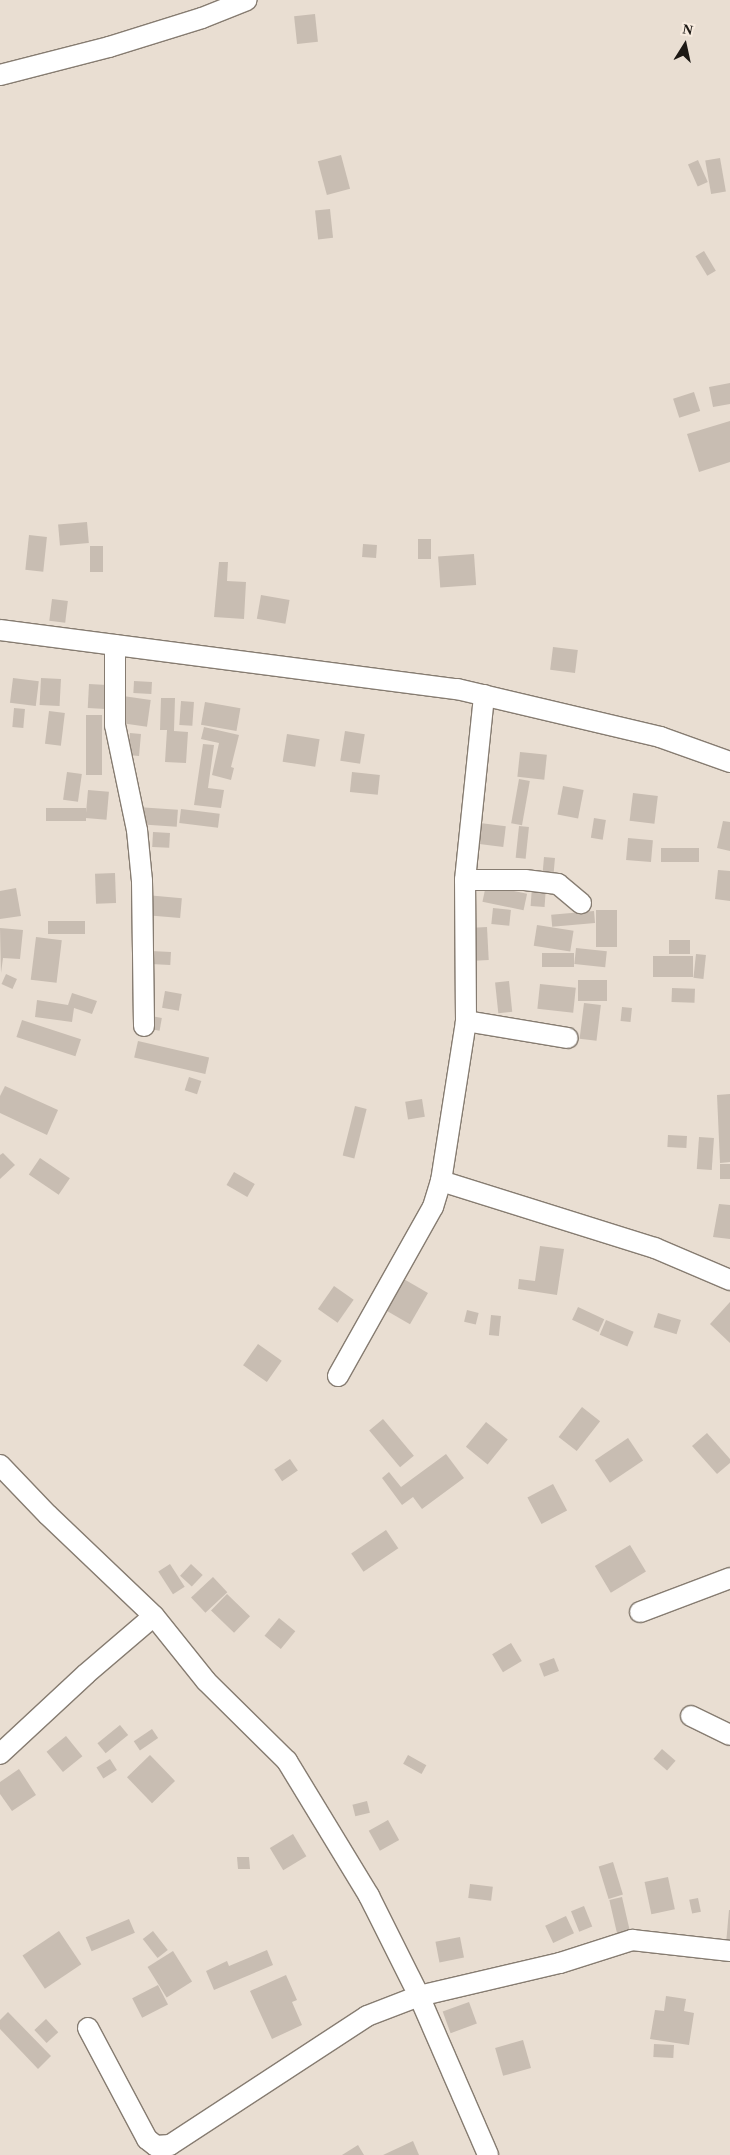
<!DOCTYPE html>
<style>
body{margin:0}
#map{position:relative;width:730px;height:2155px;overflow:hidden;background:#e9ded2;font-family:"Times New Roman",serif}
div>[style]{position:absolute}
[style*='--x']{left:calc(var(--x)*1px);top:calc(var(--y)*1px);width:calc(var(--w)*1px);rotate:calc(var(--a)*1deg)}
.building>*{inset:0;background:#c8bdb2;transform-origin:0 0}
.roads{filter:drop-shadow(1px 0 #867c71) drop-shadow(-1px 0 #867c71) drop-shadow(0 1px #867c71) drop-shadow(0 -1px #867c71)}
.minor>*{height:20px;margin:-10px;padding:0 10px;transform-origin:10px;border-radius:10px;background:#fff}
span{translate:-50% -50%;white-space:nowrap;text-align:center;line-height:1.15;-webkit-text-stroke:4px #f7ebdf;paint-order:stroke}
.north{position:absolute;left:660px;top:20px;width:50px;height:50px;-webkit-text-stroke:4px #f7ebdf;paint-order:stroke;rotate:10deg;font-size:14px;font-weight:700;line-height:20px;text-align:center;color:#1d1915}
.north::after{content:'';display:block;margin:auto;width:18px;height:22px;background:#1d1915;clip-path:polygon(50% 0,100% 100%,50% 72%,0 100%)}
</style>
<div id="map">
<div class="building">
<div style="left:315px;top:14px;width:28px;height:21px;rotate:84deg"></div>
<div style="left:341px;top:155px;width:35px;height:24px;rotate:75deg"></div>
<div style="left:720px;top:158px;width:34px;height:15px;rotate:80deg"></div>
<div style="left:698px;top:160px;width:24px;height:11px;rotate:66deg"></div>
<div style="left:330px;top:209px;width:29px;height:15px;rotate:84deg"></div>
<div style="left:704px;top:251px;width:23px;height:10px;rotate:59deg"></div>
<div style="clip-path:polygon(730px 383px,730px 404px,713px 407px,709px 387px)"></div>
<div style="left:694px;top:392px;width:20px;height:22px;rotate:72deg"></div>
<div style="clip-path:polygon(730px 421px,730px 462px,699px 472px,687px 434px)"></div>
<div style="left:87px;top:522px;width:21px;height:29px;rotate:85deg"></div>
<div style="left:29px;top:535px;width:18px;height:35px;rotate:6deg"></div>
<div style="left:418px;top:539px;width:13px;height:20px"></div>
<div style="left:363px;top:544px;width:14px;height:13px;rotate:4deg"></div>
<div style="left:90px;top:546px;width:13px;height:26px"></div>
<div style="left:474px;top:554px;width:31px;height:36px;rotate:86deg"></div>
<div style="clip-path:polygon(219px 562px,228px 562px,227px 581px,246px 582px,244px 619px,214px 617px)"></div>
<div style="left:261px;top:595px;width:29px;height:24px;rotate:10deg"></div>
<div style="left:52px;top:599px;width:16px;height:22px;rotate:7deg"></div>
<div style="left:553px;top:647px;width:25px;height:23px;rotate:7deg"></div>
<div style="left:13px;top:678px;width:26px;height:25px;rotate:7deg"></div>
<div style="left:41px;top:678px;width:20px;height:27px;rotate:3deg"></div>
<div style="left:134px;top:681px;width:18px;height:12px;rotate:3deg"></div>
<div style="left:89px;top:684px;width:18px;height:24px;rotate:3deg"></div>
<div style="left:123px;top:696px;width:28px;height:27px;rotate:8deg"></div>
<div style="clip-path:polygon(161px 698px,175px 698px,174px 731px,188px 732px,186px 763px,165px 762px,167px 730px,160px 730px)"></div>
<div style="left:181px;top:701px;width:13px;height:24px;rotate:4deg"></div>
<div style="left:205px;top:702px;width:36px;height:23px;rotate:10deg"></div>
<div style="left:14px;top:708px;width:11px;height:19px;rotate:5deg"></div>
<div style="left:49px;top:711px;width:16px;height:33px;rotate:7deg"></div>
<div style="left:86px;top:715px;width:16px;height:60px"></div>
<div style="clip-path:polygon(204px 727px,239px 735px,231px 767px,234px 768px,231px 780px,212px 775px,219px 743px,201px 739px)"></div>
<div style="left:345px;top:731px;width:20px;height:30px;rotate:9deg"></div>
<div style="left:130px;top:733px;width:11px;height:22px;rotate:5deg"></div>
<div style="left:287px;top:734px;width:33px;height:28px;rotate:9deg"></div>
<div style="clip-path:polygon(203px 744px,214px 745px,208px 788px,224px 790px,221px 808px,194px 805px)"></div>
<div style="left:520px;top:752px;width:27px;height:25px;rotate:6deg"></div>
<div style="left:67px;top:772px;width:15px;height:28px;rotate:8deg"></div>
<div style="left:352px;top:772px;width:28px;height:20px;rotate:6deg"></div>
<div style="left:519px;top:779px;width:11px;height:45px;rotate:10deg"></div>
<div style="left:563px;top:786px;width:21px;height:29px;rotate:11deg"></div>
<div style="left:88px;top:790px;width:21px;height:28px;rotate:5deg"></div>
<div style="left:633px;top:793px;width:25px;height:28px;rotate:7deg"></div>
<div style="left:137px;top:807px;width:41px;height:17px;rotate:4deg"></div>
<div style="left:86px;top:808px;width:13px;height:40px;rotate:90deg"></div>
<div style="left:181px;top:809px;width:39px;height:14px;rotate:7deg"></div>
<div style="left:594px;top:818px;width:12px;height:20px;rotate:9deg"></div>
<div style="clip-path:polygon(723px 821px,730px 822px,730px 851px,717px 848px)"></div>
<div style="left:480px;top:823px;width:26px;height:21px;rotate:7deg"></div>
<div style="left:519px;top:826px;width:10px;height:32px;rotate:6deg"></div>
<div style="left:153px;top:832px;width:17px;height:15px;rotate:3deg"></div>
<div style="left:628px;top:838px;width:25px;height:22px;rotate:5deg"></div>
<div style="left:661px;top:848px;width:38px;height:14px"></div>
<div style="left:544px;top:857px;width:11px;height:18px;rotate:5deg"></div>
<div style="clip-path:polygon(718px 870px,730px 871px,730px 901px,715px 899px)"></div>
<div style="left:115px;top:873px;width:30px;height:20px;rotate:88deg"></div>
<div style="left:486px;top:885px;width:42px;height:17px;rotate:12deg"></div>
<div style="left:532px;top:886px;width:14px;height:20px;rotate:4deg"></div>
<div style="clip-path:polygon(16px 888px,21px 916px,0 919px,0 891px)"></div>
<div style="left:146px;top:895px;width:36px;height:20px;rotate:5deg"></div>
<div style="left:493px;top:908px;width:18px;height:16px;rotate:6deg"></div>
<div style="left:596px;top:910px;width:21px;height:37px"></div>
<div style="left:594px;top:911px;width:12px;height:43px;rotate:85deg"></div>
<div style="left:85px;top:921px;width:13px;height:37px;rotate:90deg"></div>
<div style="left:537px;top:925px;width:37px;height:21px;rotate:9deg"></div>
<div style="left:487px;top:927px;width:33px;height:19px;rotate:87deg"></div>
<div style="clip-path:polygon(0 928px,23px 930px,20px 959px,3px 958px,1px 973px)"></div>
<div style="left:36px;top:937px;width:26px;height:43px;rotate:7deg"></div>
<div style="left:690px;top:940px;width:14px;height:21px;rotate:90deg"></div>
<div style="left:576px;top:948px;width:31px;height:16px;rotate:6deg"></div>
<div style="left:151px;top:951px;width:20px;height:13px;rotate:3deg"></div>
<div style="left:542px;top:953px;width:32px;height:14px"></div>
<div style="left:696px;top:954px;width:10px;height:24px;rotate:6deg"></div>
<div style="left:693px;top:956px;width:21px;height:40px;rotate:90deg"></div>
<div style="left:6px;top:974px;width:12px;height:11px;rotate:24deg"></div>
<div style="left:578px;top:980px;width:29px;height:21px"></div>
<div style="left:509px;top:981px;width:31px;height:14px;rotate:84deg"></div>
<div style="left:540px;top:984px;width:36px;height:25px;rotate:6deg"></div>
<div style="left:672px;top:988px;width:23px;height:14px;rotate:2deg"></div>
<div style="left:165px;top:991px;width:17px;height:17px;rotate:10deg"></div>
<div style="clip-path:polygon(72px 993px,97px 1001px,92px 1014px,74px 1008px,72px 1022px,35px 1017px,37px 1000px,68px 1005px)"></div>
<div style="left:584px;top:1003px;width:17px;height:36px;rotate:7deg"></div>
<div style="left:622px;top:1007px;width:10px;height:14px;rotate:6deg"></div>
<div style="left:151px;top:1016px;width:11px;height:13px;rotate:10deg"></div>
<div style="left:22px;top:1020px;width:62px;height:18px;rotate:18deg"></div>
<div style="left:138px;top:1041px;width:73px;height:17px;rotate:13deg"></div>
<div style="left:189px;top:1077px;width:13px;height:14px;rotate:18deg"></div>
<div style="clip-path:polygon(5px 1086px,58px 1110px,47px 1135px,0 1113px,0 1096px)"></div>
<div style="clip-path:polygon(730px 1094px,730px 1162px,720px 1163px,717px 1095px)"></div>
<div style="left:422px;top:1099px;width:18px;height:17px;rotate:81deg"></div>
<div style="left:355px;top:1106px;width:12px;height:51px;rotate:14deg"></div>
<div style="left:668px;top:1135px;width:19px;height:12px;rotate:3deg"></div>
<div style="left:699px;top:1137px;width:15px;height:32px;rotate:4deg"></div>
<div style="clip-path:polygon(3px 1153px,15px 1165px,0 1179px,0 1155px)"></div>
<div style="left:40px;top:1158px;width:36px;height:20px;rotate:34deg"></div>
<div style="left:720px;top:1164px;width:10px;height:15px"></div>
<div style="left:234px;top:1172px;width:24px;height:15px;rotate:30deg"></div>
<div style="clip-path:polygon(719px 1204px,730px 1205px,730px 1239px,713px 1237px)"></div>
<div style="clip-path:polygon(540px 1246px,564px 1249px,557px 1295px,518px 1289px,519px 1279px,535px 1281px)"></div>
<div style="left:402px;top:1278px;width:30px;height:36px;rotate:30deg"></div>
<div style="left:334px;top:1286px;width:24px;height:28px;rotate:35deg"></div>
<div style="clip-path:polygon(730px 1302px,730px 1343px,710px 1324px)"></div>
<div style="left:578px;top:1307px;width:29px;height:14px;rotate:25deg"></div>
<div style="left:467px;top:1310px;width:12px;height:12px;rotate:14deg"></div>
<div style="left:658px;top:1313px;width:24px;height:15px;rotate:17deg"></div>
<div style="left:491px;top:1315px;width:10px;height:20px;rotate:6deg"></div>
<div style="left:606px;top:1320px;width:30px;height:16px;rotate:23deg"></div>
<div style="left:258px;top:1344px;width:29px;height:26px;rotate:35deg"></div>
<div style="left:582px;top:1407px;width:23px;height:38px;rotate:38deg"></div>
<div style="left:383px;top:1419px;width:48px;height:18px;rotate:50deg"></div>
<div style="left:486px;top:1422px;width:28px;height:32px;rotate:39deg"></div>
<div style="clip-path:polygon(707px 1433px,730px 1459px,730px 1463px,717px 1474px,692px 1446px)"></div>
<div style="left:628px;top:1438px;width:27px;height:40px;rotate:56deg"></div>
<div style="clip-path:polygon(446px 1454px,464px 1478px,422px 1509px,413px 1497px,402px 1505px,382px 1478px,389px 1472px,401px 1487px)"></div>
<div style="left:290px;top:1459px;width:14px;height:19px;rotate:56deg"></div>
<div style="left:553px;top:1484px;width:30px;height:29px;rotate:62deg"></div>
<div style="left:386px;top:1530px;width:22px;height:42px;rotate:56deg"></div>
<div style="left:630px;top:1545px;width:31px;height:41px;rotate:59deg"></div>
<div style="left:170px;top:1564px;width:27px;height:14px;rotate:57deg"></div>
<div style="left:191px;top:1564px;width:16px;height:16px;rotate:43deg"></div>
<div style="left:213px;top:1577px;width:21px;height:30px;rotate:47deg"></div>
<div style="left:227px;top:1594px;width:32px;height:23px;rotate:44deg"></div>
<div style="left:279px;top:1618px;width:21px;height:23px;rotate:39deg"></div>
<div style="left:511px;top:1643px;width:21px;height:22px;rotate:59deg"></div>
<div style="left:554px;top:1658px;width:14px;height:16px;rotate:69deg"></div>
<div style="left:120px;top:1725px;width:13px;height:29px;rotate:51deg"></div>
<div style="left:152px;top:1729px;width:11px;height:22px;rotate:56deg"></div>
<div style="left:66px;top:1736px;width:26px;height:25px;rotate:51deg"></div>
<div style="left:662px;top:1749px;width:18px;height:13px;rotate:41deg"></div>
<div style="left:150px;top:1755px;width:36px;height:32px;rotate:46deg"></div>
<div style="left:408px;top:1755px;width:21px;height:10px;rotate:29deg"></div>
<div style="left:110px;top:1759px;width:13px;height:16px;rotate:58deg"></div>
<div style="clip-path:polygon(19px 1769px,36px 1795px,12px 1811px,0 1794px,0 1782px)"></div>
<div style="left:367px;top:1801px;width:12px;height:15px;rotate:76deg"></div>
<div style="left:388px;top:1820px;width:23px;height:22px;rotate:61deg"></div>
<div style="left:293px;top:1834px;width:26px;height:27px;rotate:59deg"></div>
<div style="clip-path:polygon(237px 1857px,249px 1857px,250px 1869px,238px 1869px)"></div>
<div style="left:613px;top:1862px;width:34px;height:15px;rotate:73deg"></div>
<div style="left:668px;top:1877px;width:33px;height:24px;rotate:78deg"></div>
<div style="left:470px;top:1884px;width:23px;height:14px;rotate:7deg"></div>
<div style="left:622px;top:1897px;width:37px;height:13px;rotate:77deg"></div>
<div style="left:698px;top:1898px;width:14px;height:9px;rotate:78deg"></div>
<div style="left:584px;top:1906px;width:22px;height:14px;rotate:68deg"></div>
<div style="clip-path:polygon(729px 1910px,730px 1910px,730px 1944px,726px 1944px)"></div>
<div style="left:566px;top:1916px;width:19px;height:23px;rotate:65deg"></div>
<div style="left:129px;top:1919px;width:15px;height:47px;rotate:67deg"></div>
<div style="left:59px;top:1931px;width:40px;height:44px;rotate:56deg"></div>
<div style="left:153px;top:1931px;width:24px;height:13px;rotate:52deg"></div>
<div style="left:460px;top:1937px;width:21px;height:25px;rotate:79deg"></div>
<div style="clip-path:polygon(267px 1950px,273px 1965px,214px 1990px,206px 1971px,227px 1961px,229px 1966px)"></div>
<div style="left:173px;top:1951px;width:36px;height:30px;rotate:58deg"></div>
<div style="clip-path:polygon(286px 1975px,297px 2000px,292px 2002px,302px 2025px,272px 2039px,250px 1991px)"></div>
<div style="left:158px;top:1985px;width:22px;height:29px;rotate:63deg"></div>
<div style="clip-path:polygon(666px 1996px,686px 1999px,684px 2011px,694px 2013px,689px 2045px,650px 2039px,655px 2010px,664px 2011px)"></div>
<div style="left:469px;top:2002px;width:23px;height:28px;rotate:70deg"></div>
<div style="clip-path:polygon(8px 2012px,51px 2056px,38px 2069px,0 2029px,0 2020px)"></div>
<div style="left:46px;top:2019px;width:18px;height:16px;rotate:47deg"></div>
<div style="left:523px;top:2040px;width:29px;height:29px;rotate:74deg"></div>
<div style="left:654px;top:2044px;width:20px;height:13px;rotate:3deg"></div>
<div style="clip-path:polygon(413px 2141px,419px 2155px,383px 2155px)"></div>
<div style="clip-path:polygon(358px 2145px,364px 2155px,342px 2155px)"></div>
</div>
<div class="roads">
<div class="minor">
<div style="--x:0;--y:75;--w:113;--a:-14.4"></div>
<div style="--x:109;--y:47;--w:97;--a:-17.3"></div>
<div style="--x:202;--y:18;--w:48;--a:-21.8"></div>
<div style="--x:0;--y:630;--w:461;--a:7.4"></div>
<div style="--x:457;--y:689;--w:209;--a:13.3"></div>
<div style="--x:660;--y:737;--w:74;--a:19.7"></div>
<div style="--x:115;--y:645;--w:80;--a:90"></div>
<div style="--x:115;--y:725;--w:107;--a:78.2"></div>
<div style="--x:137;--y:830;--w:51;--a:84.4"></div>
<div style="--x:142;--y:881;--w:145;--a:89.2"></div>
<div style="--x:465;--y:880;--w:60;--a:0"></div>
<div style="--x:525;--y:880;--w:33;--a:7"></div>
<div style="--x:558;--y:884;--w:30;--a:40"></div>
<div style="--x:466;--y:1021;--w:103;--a:9.5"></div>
<div style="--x:441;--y:1181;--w:224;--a:17.4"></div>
<div style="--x:655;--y:1248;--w:82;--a:23.1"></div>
<div style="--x:338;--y:1376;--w:194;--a:-60.7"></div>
<div style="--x:433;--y:1207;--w:27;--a:-73"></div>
<div style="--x:441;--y:1181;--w:162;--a:-81.1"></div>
<div style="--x:466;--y:1021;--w:141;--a:-90.4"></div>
<div style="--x:465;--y:880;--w:186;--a:-84.1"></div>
<div style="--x:0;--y:1465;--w:69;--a:46.2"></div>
<div style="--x:48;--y:1515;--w:146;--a:43.6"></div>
<div style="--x:154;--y:1616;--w:83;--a:51.3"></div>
<div style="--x:206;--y:1681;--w:114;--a:44.6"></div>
<div style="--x:287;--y:1761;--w:158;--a:58.7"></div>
<div style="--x:369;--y:1896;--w:112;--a:63.4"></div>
<div style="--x:419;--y:1996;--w:173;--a:66.5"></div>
<div style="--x:640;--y:1612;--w:96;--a:-20.7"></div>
<div style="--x:691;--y:1716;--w:43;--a:26"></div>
<div style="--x:0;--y:1754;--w:117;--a:-42.9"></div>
<div style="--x:86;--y:1674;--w:89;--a:-40.5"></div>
<div style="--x:88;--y:2028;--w:126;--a:62"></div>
<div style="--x:147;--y:2139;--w:11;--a:38"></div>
<div style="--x:156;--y:2146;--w:14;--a:-4"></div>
<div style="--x:170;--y:2145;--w:235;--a:-33.2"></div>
<div style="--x:367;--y:2016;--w:56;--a:-21"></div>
<div style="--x:419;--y:1996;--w:145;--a:-13.2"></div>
<div style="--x:560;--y:1963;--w:76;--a:-17.7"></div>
<div style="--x:632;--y:1940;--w:99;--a:6.4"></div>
</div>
</div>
<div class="north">N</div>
</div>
